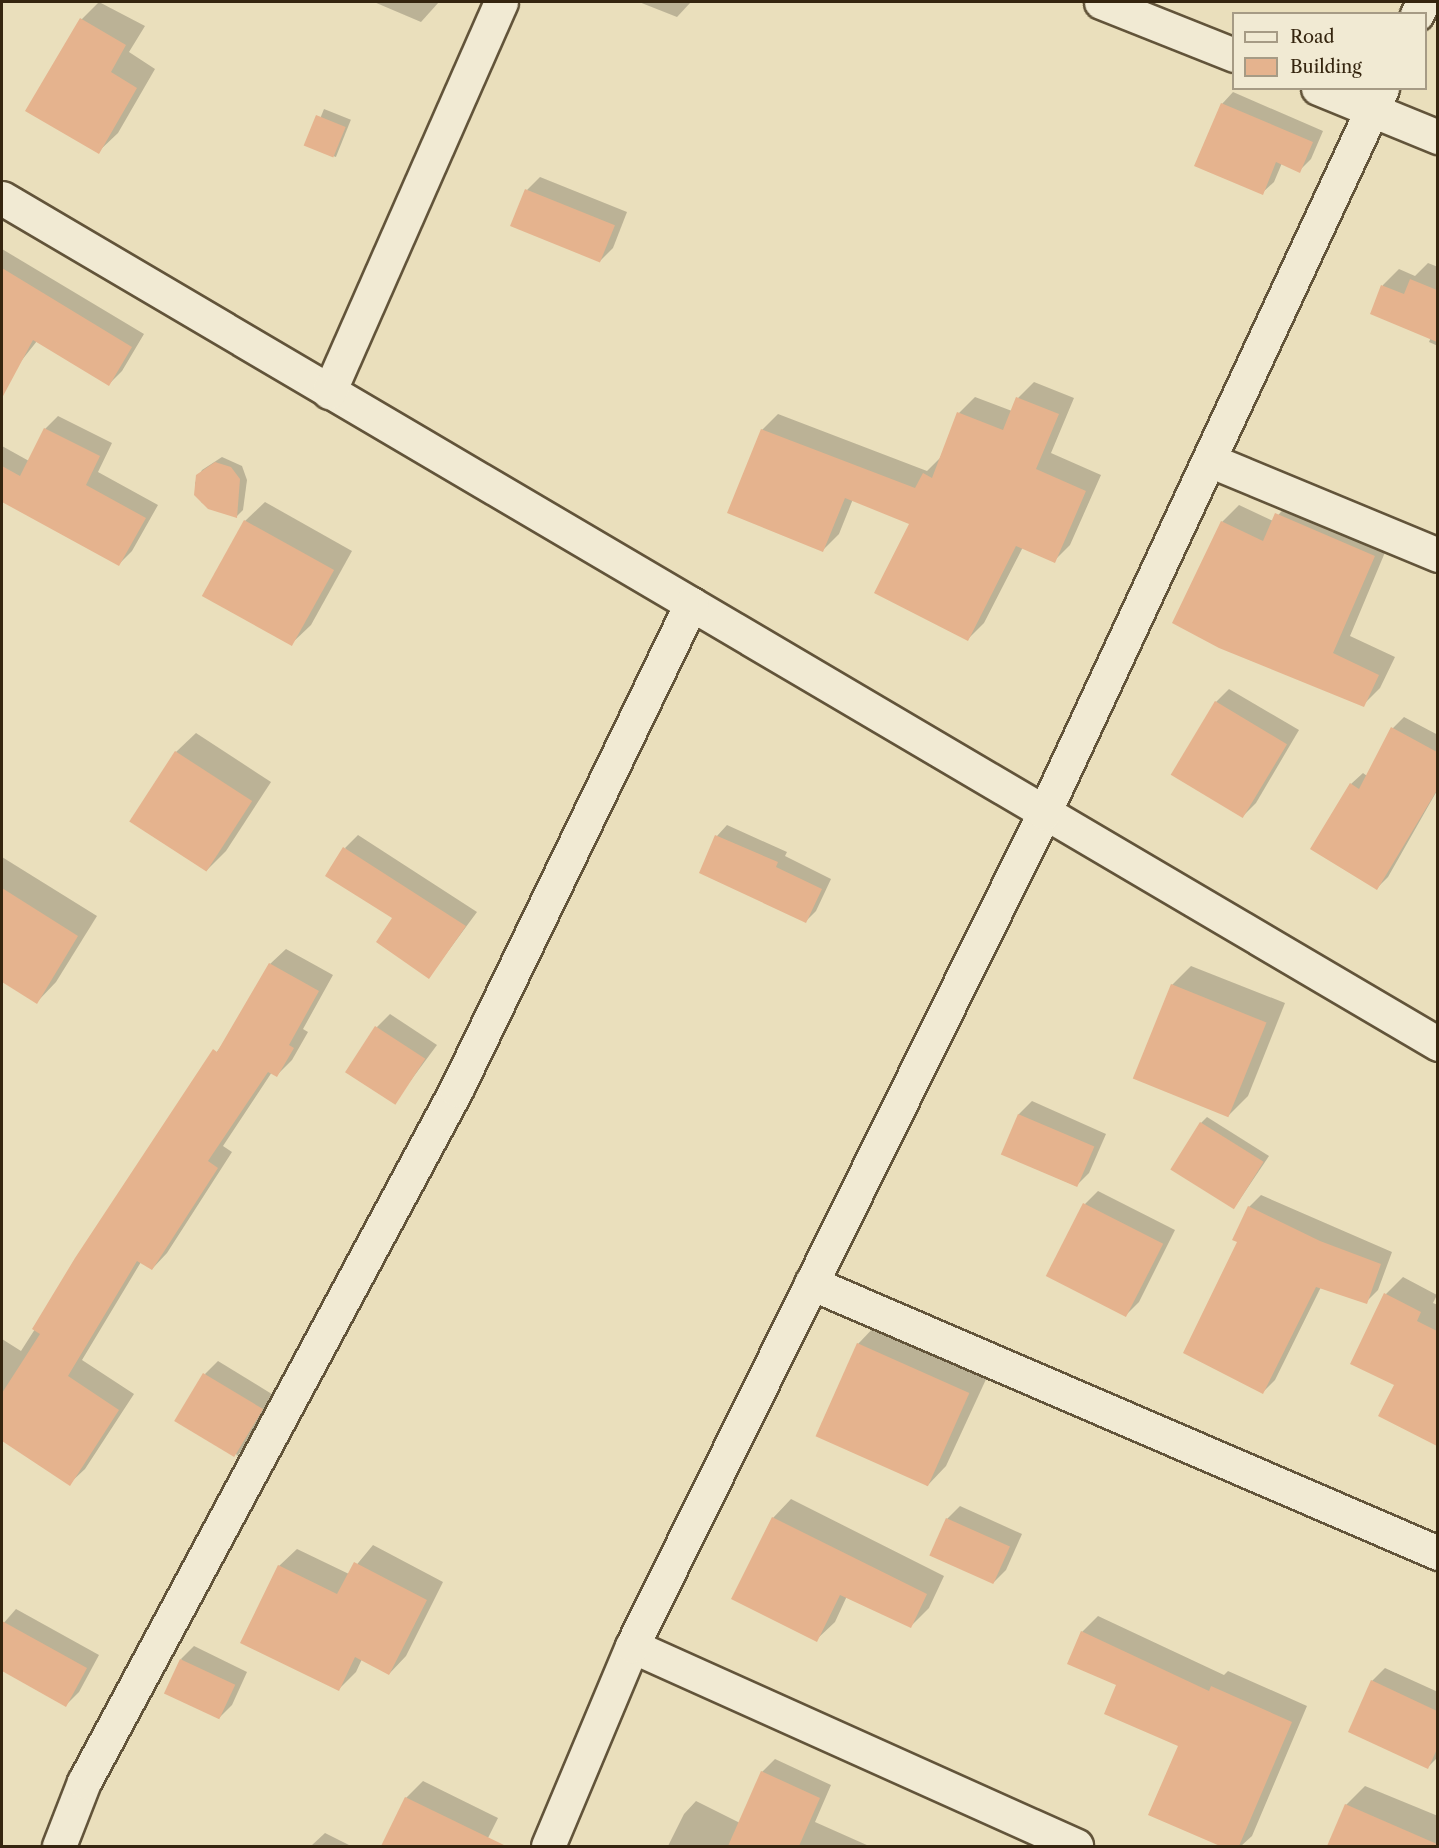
<!DOCTYPE html>
<style>
body{margin:0}
#map{position:relative;width:1439px;height:1848px;overflow:hidden;background:#eadfbc;font-family:"Libre Caslon Text",serif}
div>[style]{position:absolute}
[style*='--x']{left:calc(var(--x)*1px);top:calc(var(--y)*1px);width:calc(var(--w)*1px);rotate:calc(var(--a)*1deg)}
.shadow>*{inset:0;background:#0003;transform-origin:0 0}
.building>*{inset:0;background:#e5b38e;transform-origin:0 0}
.roads{filter:drop-shadow(2px 0 #62543a) drop-shadow(-2px 0 #62543a) drop-shadow(0 2px #62543a) drop-shadow(0 -2px #62543a)}
.minor>*{height:33px;margin:-16.5px;padding:0 16.5px;transform-origin:16.5px;border-radius:16.5px;background:#f1ead3}
span{translate:-50% -50%;white-space:nowrap;text-align:center;line-height:1.15;-webkit-text-stroke:4.5px #f1ead3;paint-order:stroke}
.frame{position:absolute;inset:0;border:3px solid #35250f;pointer-events:none}
.legend{position:absolute;left:1232px;top:12px;width:195px;height:78px;box-sizing:border-box;background:#f1ead3;border:2px solid #a69b85;margin:0;padding:8px 10px;list-style:none;font-size:18px;color:#35250f}
.legend li{display:flex;align-items:center;gap:12px;height:30px}
.legend b{width:30px;border:2px solid #a69b85}
</style>
<div id="map">
<div class="shadow">
<div style="clip-path:polygon(99px 2px,145px 26px,129px 52px,155px 69px,118px 133px,98px 152px,27px 111px,82px 19px)"></div>
<div style="clip-path:polygon(374px 2px,439px 2px,421px 22px)"></div>
<div style="clip-path:polygon(639px 2px,691px 2px,677px 17px)"></div>
<div style="clip-path:polygon(1233px 92px,1323px 131px,1311px 159px,1299px 171px,1282px 163px,1274px 182px,1262px 193px,1222px 104px)"></div>
<div style="left:324px;top:109px;width:29px;height:40px;rotate:22deg"></div>
<div style="clip-path:polygon(540px 177px,627px 212px,613px 248px,600px 261px,527px 190px)"></div>
<div style="clip-path:polygon(2px 249px,144px 334px,122px 371px,109px 384px,37px 341px,18px 365px,2px 356px)"></div>
<div style="clip-path:polygon(1428px 263px,1438px 267px,1438px 346px,1429px 342px,1431px 337px,1372px 314px,1383px 285px,1399px 269px,1415px 276px)"></div>
<div style="clip-path:polygon(1034px 382px,1074px 398px,1051px 453px,1101px 475px,1070px 545px,1054px 561px,1023px 547px,984px 623px,968px 639px,911px 524px,853px 499px,839px 534px,823px 550px,762px 430px,778px 414px,927px 471px,940px 458px,959px 413px,975px 397px,1012px 411px,1018px 398px)"></div>
<div style="clip-path:polygon(58px 416px,112px 443px,98px 472px,158px 505px,132px 551px,119px 564px,2px 501px,2px 446px,29px 461px,45px 429px)"></div>
<div style="clip-path:polygon(222px 457px,242px 466px,247px 480px,243px 510px,237px 516px,202px 503px,196px 494px,195px 483px,202px 470px)"></div>
<div style="clip-path:polygon(1294px 497px,1391px 538px,1350px 636px,1395px 657px,1380px 688px,1363px 705px,1222px 522px,1239px 505px,1273px 521px)"></div>
<div style="clip-path:polygon(265px 502px,352px 551px,311px 625px,291px 644px,245px 521px)"></div>
<div style="clip-path:polygon(1229px 689px,1299px 730px,1256px 803px,1243px 816px,1216px 702px)"></div>
<div style="clip-path:polygon(1404px 717px,1438px 735px,1438px 789px,1388px 877px,1377px 888px,1351px 784px,1363px 773px,1367px 776px,1393px 728px)"></div>
<div style="clip-path:polygon(196px 733px,271px 782px,226px 851px,207px 870px,176px 752px)"></div>
<div style="clip-path:polygon(727px 825px,787px 852px,785px 856px,831px 879px,816px 911px,806px 921px,701px 872px,717px 836px)"></div>
<div style="clip-path:polygon(358px 835px,477px 912px,429px 977px,394px 918px,345px 848px)"></div>
<div style="clip-path:polygon(2px 857px,97px 916px,56px 982px,37px 1002px,2px 980px)"></div>
<div style="clip-path:polygon(286px 949px,333px 975px,303px 1029px,308px 1032px,292px 1060px,277px 1075px,272px 1072px,223px 1146px,232px 1152px,167px 1253px,152px 1269px,141px 1262px,82px 1360px,134px 1394px,85px 1469px,69px 1484px,2px 1440px,2px 1339px,21px 1351px,178px 1105px,227px 1038px,270px 964px)"></div>
<div style="clip-path:polygon(1191px 966px,1285px 1003px,1248px 1096px,1229px 1115px,1172px 985px)"></div>
<div style="clip-path:polygon(390px 1014px,437px 1045px,394px 1103px,377px 1027px)"></div>
<div style="clip-path:polygon(1032px 1101px,1106px 1134px,1089px 1173px,1076px 1186px,1002px 1154px,1019px 1114px)"></div>
<div style="clip-path:polygon(1207px 1117px,1269px 1156px,1236px 1205px,1201px 1123px)"></div>
<div style="clip-path:polygon(1098px 1191px,1175px 1230px,1139px 1302px,1126px 1315px,1085px 1204px)"></div>
<div style="clip-path:polygon(1261px 1195px,1392px 1252px,1378px 1290px,1366px 1302px,1321px 1287px,1275px 1380px,1263px 1392px,1239px 1241px,1249px 1207px)"></div>
<div style="clip-path:polygon(1403px 1277px,1437px 1295px,1433px 1303px,1438px 1305px,1438px 1444px,1380px 1415px,1396px 1385px,1386px 1294px)"></div>
<div style="clip-path:polygon(877px 1324px,988px 1375px,946px 1466px,927px 1486px,858px 1344px)"></div>
<div style="clip-path:polygon(218px 1361px,275px 1396px,249px 1443px,237px 1456px,205px 1374px)"></div>
<div style="clip-path:polygon(791px 1499px,944px 1576px,929px 1608px,911px 1626px,847px 1596px,835px 1622px,816px 1640px,773px 1518px)"></div>
<div style="clip-path:polygon(960px 1506px,1022px 1534px,1006px 1570px,993px 1583px,947px 1519px)"></div>
<div style="clip-path:polygon(373px 1545px,443px 1582px,406px 1656px,389px 1674px,362px 1659px,356px 1672px,338px 1690px,279px 1566px,297px 1549px,349px 1574px)"></div>
<div style="clip-path:polygon(16px 1609px,99px 1655px,79px 1692px,66px 1705px,2px 1669px,2px 1625px)"></div>
<div style="clip-path:polygon(1098px 1616px,1224px 1675px,1228px 1671px,1307px 1706px,1252px 1836px,1241px 1846px,1224px 1846px,1150px 1815px,1180px 1746px,1118px 1685px,1082px 1632px)"></div>
<div style="clip-path:polygon(194px 1646px,247px 1672px,232px 1705px,219px 1718px,181px 1659px)"></div>
<div style="clip-path:polygon(1385px 1668px,1438px 1692px,1438px 1757px,1428px 1767px,1372px 1681px)"></div>
<div style="clip-path:polygon(775px 1759px,831px 1785px,815px 1822px,869px 1846px,668px 1846px,684px 1814px,696px 1801px,740px 1823px,762px 1772px)"></div>
<div style="clip-path:polygon(423px 1781px,498px 1818px,484px 1846px,382px 1846px,406px 1798px)"></div>
<div style="clip-path:polygon(1365px 1786px,1438px 1816px,1436px 1846px,1328px 1846px,1346px 1805px)"></div>
<div style="clip-path:polygon(325px 1833px,351px 1846px,311px 1846px)"></div>
</div>
<div class="building">
<div style="clip-path:polygon(80px 18px,126px 45px,111px 72px,137px 88px,99px 154px,25px 111px)"></div>
<div style="clip-path:polygon(1221px 103px,1313px 142px,1300px 173px,1276px 162px,1263px 195px,1194px 166px)"></div>
<div style="left:316px;top:115px;width:32px;height:33px;rotate:22deg"></div>
<div style="left:525px;top:189px;width:97px;height:40px;rotate:22deg"></div>
<div style="clip-path:polygon(2px 268px,132px 347px,109px 386px,33px 340px,2px 398px)"></div>
<div style="clip-path:polygon(1410px 279px,1437px 290px,1437px 342px,1370px 314px,1381px 285px,1404px 294px)"></div>
<div style="clip-path:polygon(1016px 397px,1059px 414px,1036px 469px,1086px 491px,1055px 563px,1016px 546px,968px 641px,874px 593px,909px 524px,845px 498px,823px 552px,727px 513px,761px 429px,915px 488px,923px 473px,932px 478px,957px 412px,1003px 430px)"></div>
<div style="clip-path:polygon(44px 428px,100px 456px,86px 485px,146px 518px,119px 566px,2px 502px,2px 466px,20px 476px)"></div>
<div style="clip-path:polygon(215px 462px,231px 467px,240px 479px,237px 518px,208px 509px,194px 495px,196px 475px)"></div>
<div style="clip-path:polygon(1275px 513px,1375px 556px,1333px 653px,1379px 675px,1364px 707px,1219px 648px,1172px 623px,1221px 521px,1263px 541px)"></div>
<div style="left:244px;top:520px;width:103px;height:87px;rotate:29deg"></div>
<div style="left:1215px;top:701px;width:84px;height:86px;rotate:31deg"></div>
<div style="clip-path:polygon(1391px 727px,1437px 752px,1437px 790px,1377px 890px,1310px 849px,1350px 783px,1359px 789px)"></div>
<div style="left:175px;top:751px;width:92px;height:84px;rotate:33deg"></div>
<div style="clip-path:polygon(715px 835px,778px 862px,776px 867px,822px 889px,806px 923px,699px 873px)"></div>
<div style="clip-path:polygon(343px 847px,466px 926px,429px 979px,376px 942px,392px 918px,325px 876px)"></div>
<div style="clip-path:polygon(2px 888px,78px 936px,37px 1004px,2px 982px)"></div>
<div style="clip-path:polygon(269px 963px,319px 991px,289px 1045px,294px 1048px,277px 1077px,268px 1072px,208px 1161px,218px 1168px,152px 1270px,137px 1261px,68px 1376px,119px 1410px,70px 1486px,2px 1441px,2px 1393px,40px 1334px,32px 1329px,75px 1258px,213px 1049px,217px 1052px)"></div>
<div style="left:1171px;top:984px;width:103px;height:102px;rotate:22deg"></div>
<div style="left:375px;top:1026px;width:60px;height:55px;rotate:33deg"></div>
<div style="left:1018px;top:1114px;width:83px;height:44px;rotate:23deg"></div>
<div style="left:1200px;top:1122px;width:75px;height:56px;rotate:32deg"></div>
<div style="left:1083px;top:1203px;width:90px;height:82px;rotate:27deg"></div>
<div style="clip-path:polygon(1248px 1206px,1320px 1241px,1381px 1264px,1367px 1304px,1316px 1287px,1263px 1394px,1183px 1353px,1237px 1242px,1232px 1240px)"></div>
<div style="clip-path:polygon(1384px 1293px,1421px 1312px,1417px 1321px,1437px 1331px,1437px 1446px,1378px 1416px,1394px 1385px,1350px 1364px)"></div>
<div style="left:857px;top:1343px;width:123px;height:102px;rotate:24deg"></div>
<div style="left:203px;top:1373px;width:70px;height:56px;rotate:31deg"></div>
<div style="clip-path:polygon(772px 1517px,927px 1594px,911px 1628px,840px 1595px,817px 1642px,731px 1599px)"></div>
<div style="left:946px;top:1518px;width:70px;height:41px;rotate:24deg"></div>
<div style="clip-path:polygon(354px 1562px,427px 1600px,389px 1675px,355px 1657px,339px 1691px,240px 1643px,278px 1565px,337px 1594px)"></div>
<div style="clip-path:polygon(2px 1621px,87px 1668px,66px 1707px,2px 1671px)"></div>
<div style="clip-path:polygon(1081px 1631px,1209px 1691px,1211px 1686px,1292px 1722px,1239px 1846px,1220px 1846px,1148px 1815px,1178px 1746px,1104px 1714px,1116px 1685px,1067px 1664px)"></div>
<div style="left:180px;top:1659px;width:61px;height:38px;rotate:25deg"></div>
<div style="clip-path:polygon(1371px 1680px,1437px 1711px,1437px 1749px,1428px 1769px,1348px 1732px)"></div>
<div style="clip-path:polygon(761px 1771px,820px 1798px,799px 1846px,728px 1846px)"></div>
<div style="clip-path:polygon(405px 1797px,506px 1846px,381px 1846px)"></div>
<div style="clip-path:polygon(1345px 1804px,1437px 1844px,1437px 1846px,1327px 1846px)"></div>
</div>
<div class="roads">
<div class="minor">
<div style="--x:1101;--y:2;--w:143;--a:21.7"></div>
<div style="--x:1417;--y:14;--w:13;--a:-63"></div>
<div style="--x:1318;--y:88;--w:130;--a:22.2"></div>
<div style="--x:2;--y:198;--w:1667;--a:30.5"></div>
<div style="--x:329;--y:392;--w:426;--a:-66.2"></div>
<div style="--x:1209;--y:460;--w:248;--a:22.5"></div>
<div style="--x:811;--y:1283;--w:683;--a:23.3"></div>
<div style="--x:632;--y:1646;--w:487;--a:24.2"></div>
<div style="--x:59;--y:1846;--w:69;--a:-68.7"></div>
<div style="--x:84;--y:1782;--w:786;--a:-61.74"></div>
<div style="--x:456;--y:1090;--w:540;--a:-64.19"></div>
<div style="--x:548;--y:1846;--w:217;--a:-67.2"></div>
<div style="--x:632;--y:1646;--w:929;--a:-63.68"></div>
<div style="--x:1044;--y:813;--w:800;--a:-65"></div>
</div>
</div>
<div class="frame"></div>
<ul class="legend">
<li><b style="height:8px;background:#f1ead3"></b>Road</li>
<li><b style="height:16px;background:#e5b38e"></b>Building</li>
</ul>
</div>
